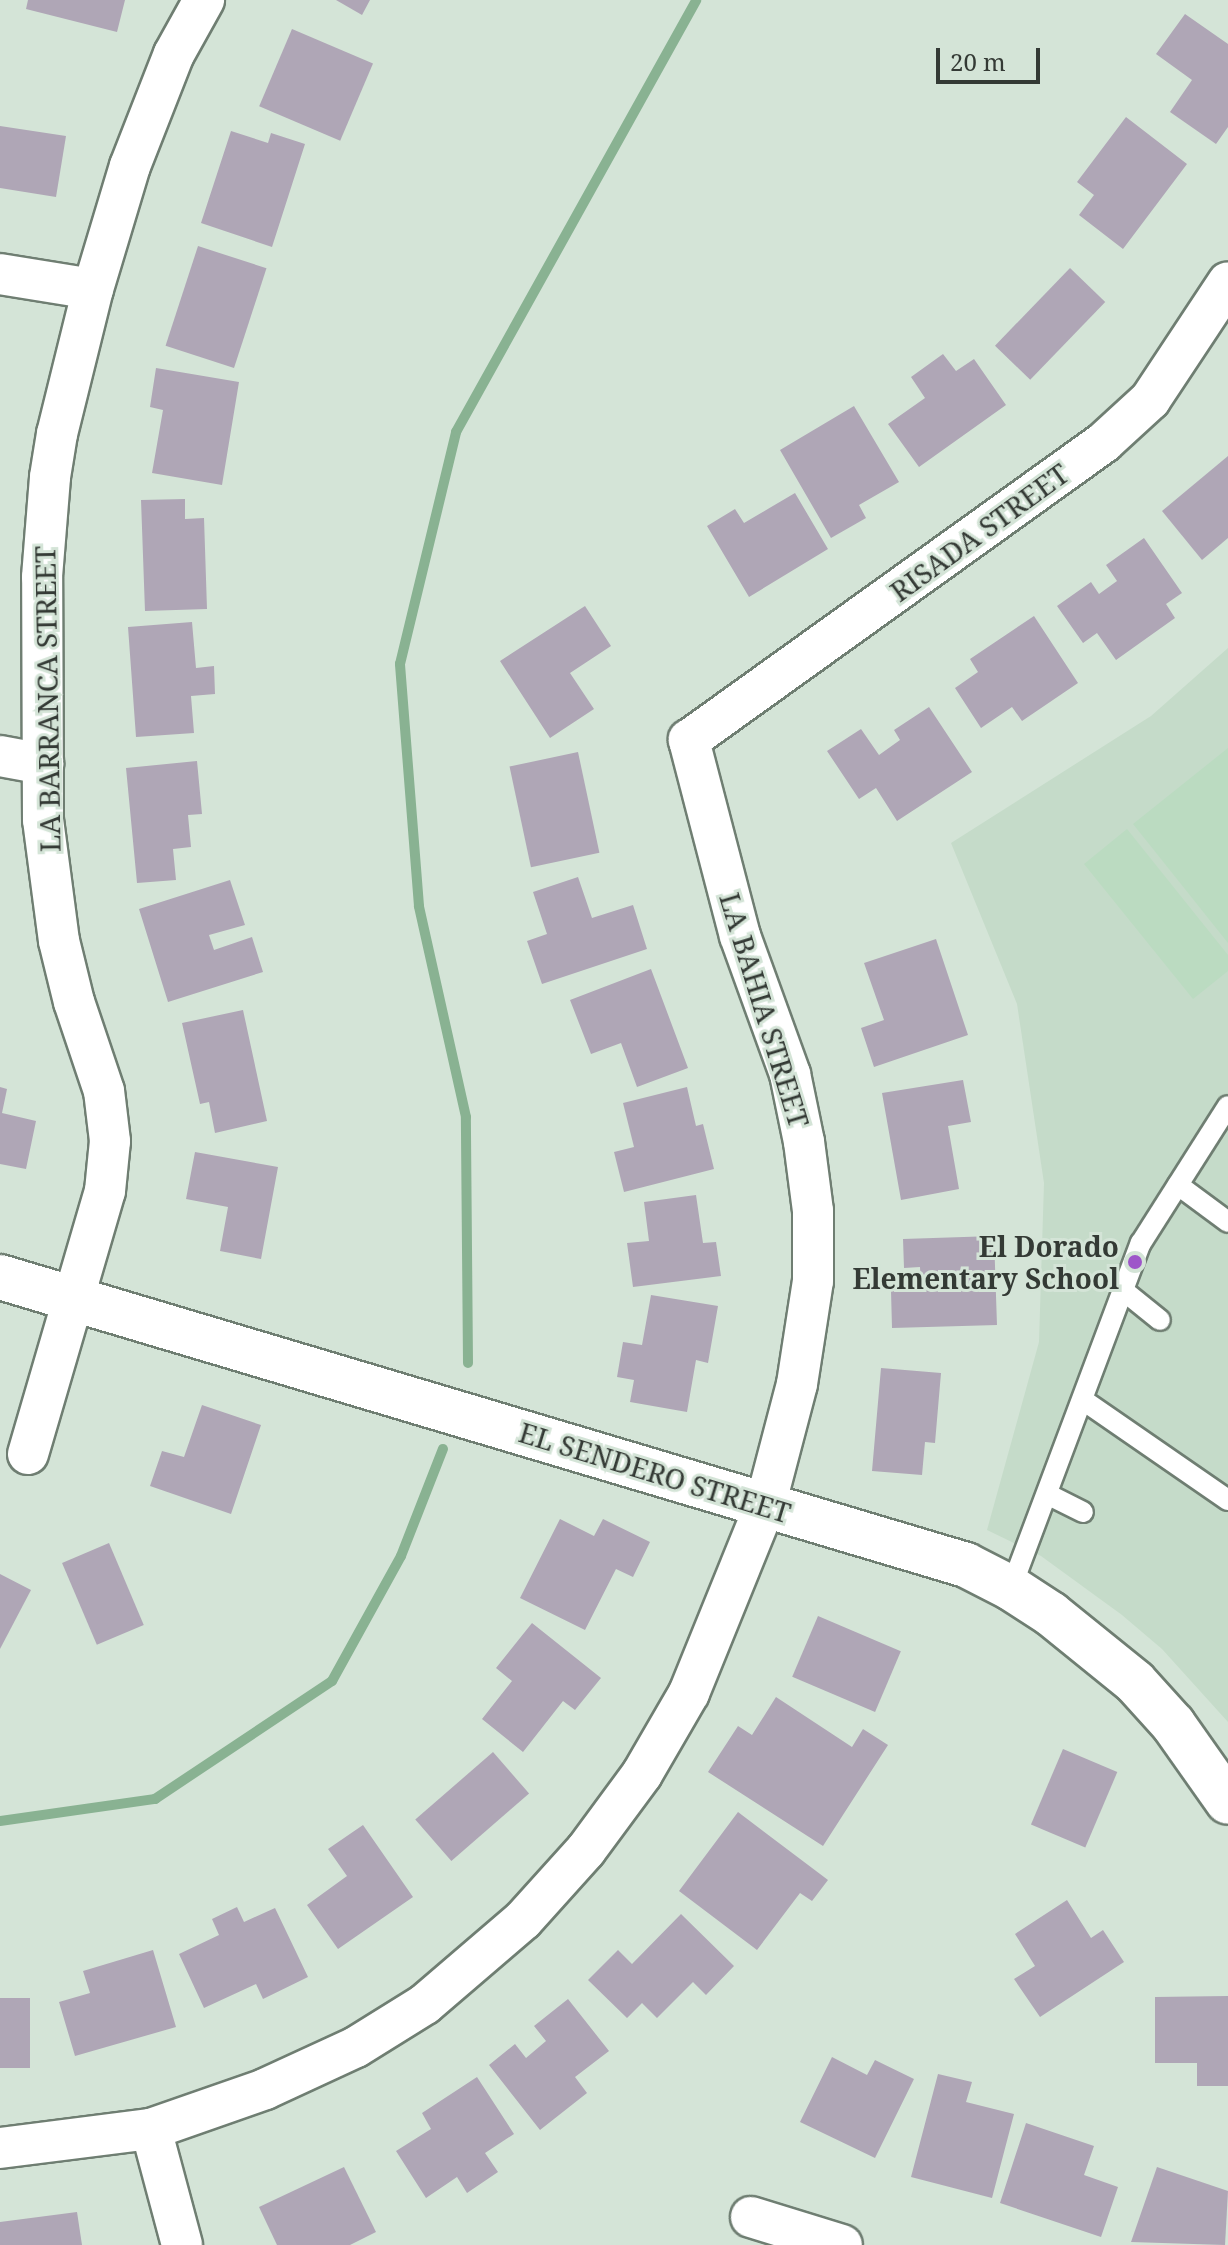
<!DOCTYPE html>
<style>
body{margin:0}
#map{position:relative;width:1228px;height:2245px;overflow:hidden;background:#d4e4d7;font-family:"Noto Serif",serif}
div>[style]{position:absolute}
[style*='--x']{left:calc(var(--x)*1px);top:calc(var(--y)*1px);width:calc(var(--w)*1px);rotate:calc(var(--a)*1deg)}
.built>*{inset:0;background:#c5dbc9}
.green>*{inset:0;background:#bbdbc1}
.stream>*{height:10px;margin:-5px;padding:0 5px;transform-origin:5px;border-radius:5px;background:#89b292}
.building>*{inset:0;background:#afa6b6;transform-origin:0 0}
.roads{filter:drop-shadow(2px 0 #6f7e72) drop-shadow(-2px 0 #6f7e72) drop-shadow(0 2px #6f7e72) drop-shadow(0 -2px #6f7e72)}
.lane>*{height:20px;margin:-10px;padding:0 10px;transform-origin:10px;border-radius:10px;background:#fff}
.street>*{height:40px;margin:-20px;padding:0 20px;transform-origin:20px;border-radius:20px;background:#fff}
.secondary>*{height:44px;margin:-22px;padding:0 22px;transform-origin:22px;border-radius:22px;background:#fff}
.dots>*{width:22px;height:22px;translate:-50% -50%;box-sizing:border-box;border:4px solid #d4e4d7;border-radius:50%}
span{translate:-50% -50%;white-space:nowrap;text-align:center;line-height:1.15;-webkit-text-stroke:6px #d4e4d7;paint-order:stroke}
.street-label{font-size:28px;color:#343a35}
.poi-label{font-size:28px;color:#343a35;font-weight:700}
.right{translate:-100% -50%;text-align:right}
.scale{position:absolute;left:936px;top:48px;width:104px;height:36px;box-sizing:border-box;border:4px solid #343a35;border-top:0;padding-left:10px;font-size:24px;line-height:28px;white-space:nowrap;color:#343a35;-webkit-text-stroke:6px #d4e4d7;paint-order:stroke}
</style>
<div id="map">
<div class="built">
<div style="clip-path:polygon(1228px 648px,1228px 1722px,1162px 1649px,1122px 1615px,1041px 1556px,987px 1530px,1039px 1342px,1044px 1183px,1017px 1004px,951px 843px,1151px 716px)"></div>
</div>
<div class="green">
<div style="clip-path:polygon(1228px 748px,1228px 943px,1133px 824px)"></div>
<div style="clip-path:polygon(1127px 829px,1228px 955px,1228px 971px,1193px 999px,1084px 864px)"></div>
</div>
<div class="stream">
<div style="--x:468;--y:1363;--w:246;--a:-90.5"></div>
<div style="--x:466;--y:1117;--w:216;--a:-102.6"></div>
<div style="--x:419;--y:906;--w:243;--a:-94.5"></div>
<div style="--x:400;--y:664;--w:239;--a:-76.4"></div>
<div style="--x:456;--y:432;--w:494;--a:-60.9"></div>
<div style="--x:0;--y:1821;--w:157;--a:-8.1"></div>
<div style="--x:155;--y:1799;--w:213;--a:-33.7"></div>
<div style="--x:332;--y:1681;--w:143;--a:-61.1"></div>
<div style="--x:401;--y:1556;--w:115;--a:-68.6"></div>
</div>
<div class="building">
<div style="clip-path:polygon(28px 0,125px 0,117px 32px,26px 9px)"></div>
<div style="clip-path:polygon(336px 0,370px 0,362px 15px)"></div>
<div style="clip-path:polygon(1185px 14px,1228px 44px,1228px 127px,1216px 144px,1170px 112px,1192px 80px,1156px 54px)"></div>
<div style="left:292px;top:29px;width:88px;height:84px;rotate:23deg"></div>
<div style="clip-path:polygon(1126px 117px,1187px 164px,1123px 249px,1079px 215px,1094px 195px,1077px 182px)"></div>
<div style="clip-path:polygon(0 126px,66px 136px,56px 197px,0 188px)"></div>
<div style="clip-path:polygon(231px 131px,268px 143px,271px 133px,305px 144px,272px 247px,201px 223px)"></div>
<div style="left:198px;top:246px;width:72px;height:105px;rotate:18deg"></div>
<div style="left:1070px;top:268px;width:49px;height:108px;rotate:44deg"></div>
<div style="clip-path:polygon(943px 354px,956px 371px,974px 359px,1006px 405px,919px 467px,888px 424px,925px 398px,911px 377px)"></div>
<div style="clip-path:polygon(156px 368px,239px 382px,222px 485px,152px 473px,163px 410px,150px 407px)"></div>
<div style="clip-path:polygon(854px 406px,899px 482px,859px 505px,866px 518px,831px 538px,780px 450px)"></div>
<div style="clip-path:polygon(1228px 456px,1228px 538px,1202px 560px,1162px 511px)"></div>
<div style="clip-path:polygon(795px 493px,828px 549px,749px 597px,707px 526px,735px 509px,744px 523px)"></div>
<div style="clip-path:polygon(185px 499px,185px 519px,204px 518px,207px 609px,145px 611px,141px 500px)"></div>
<div style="clip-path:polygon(1144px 538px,1182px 593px,1166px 604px,1175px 618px,1116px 660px,1097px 633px,1083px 643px,1057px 606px,1091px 582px,1099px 594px,1117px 581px,1106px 565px)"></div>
<div style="clip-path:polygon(585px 606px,611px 646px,570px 673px,594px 709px,550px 738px,500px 661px)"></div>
<div style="clip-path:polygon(1034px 616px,1078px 683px,1022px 721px,1012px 707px,981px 728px,955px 688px,978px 672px,970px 659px)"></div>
<div style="clip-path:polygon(192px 622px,196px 668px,214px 666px,215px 694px,191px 696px,194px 733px,136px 737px,128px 627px)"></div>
<div style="clip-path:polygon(929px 707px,972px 772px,897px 821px,876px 788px,859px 799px,827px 751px,861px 729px,879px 755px,900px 740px,894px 730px)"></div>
<div style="left:578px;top:752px;width:103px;height:70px;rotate:78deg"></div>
<div style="clip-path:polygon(197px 761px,202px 814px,188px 815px,191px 847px,173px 849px,176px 880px,137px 883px,126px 768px)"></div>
<div style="clip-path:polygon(578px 877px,592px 918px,633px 905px,647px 949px,542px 984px,527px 941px,547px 934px,533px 892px)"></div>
<div style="clip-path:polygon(230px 880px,245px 925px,209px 935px,214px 950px,252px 937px,263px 972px,168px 1002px,139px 909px)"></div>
<div style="clip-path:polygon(936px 939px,968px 1035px,874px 1067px,861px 1028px,884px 1020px,864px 963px)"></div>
<div style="clip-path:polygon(651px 969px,688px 1068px,637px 1087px,621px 1043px,591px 1054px,570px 1000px)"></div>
<div style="clip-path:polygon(243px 1010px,267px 1121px,215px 1133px,209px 1102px,200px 1104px,182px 1023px)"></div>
<div style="clip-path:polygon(963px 1080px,971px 1122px,948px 1126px,959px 1189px,901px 1200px,882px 1093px)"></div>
<div style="clip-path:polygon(0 1087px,7px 1089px,2px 1113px,36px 1121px,26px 1169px,0 1164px)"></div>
<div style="clip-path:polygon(687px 1087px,696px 1126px,703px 1124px,714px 1169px,624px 1192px,614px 1152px,634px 1147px,623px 1103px)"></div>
<div style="clip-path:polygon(195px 1152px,278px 1167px,261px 1259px,220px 1251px,228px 1207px,186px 1199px)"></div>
<div style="clip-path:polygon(696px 1195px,703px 1243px,716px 1242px,721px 1276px,633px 1287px,627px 1243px,649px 1241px,644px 1202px)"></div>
<div style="clip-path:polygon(994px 1236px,997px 1325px,892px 1328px,891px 1291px,921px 1290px,920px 1267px,904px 1268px,903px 1239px)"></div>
<div style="clip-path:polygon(651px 1295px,718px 1306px,708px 1363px,696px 1360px,687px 1412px,630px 1402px,634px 1380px,617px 1377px,623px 1342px,642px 1345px)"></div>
<div style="clip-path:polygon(881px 1368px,941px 1373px,935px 1443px,925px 1442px,922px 1475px,872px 1471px)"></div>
<div style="clip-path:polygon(202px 1405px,261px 1425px,231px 1514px,150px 1486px,162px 1451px,184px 1457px)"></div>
<div style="clip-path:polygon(560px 1519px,594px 1536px,603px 1519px,650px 1542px,633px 1577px,616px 1569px,585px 1630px,520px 1598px)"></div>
<div style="left:109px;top:1543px;width:89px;height:51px;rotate:67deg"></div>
<div style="clip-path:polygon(0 1574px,31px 1590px,0 1649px)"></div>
<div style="left:818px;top:1616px;width:90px;height:66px;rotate:23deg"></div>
<div style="clip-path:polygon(532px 1623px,601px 1678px,575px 1710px,563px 1701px,523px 1752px,482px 1719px,512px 1681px,496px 1668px)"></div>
<div style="clip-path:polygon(776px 1697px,852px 1747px,863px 1729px,888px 1745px,823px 1846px,708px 1772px,738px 1726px,752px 1735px)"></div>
<div style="left:1063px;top:1749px;width:59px;height:82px;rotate:23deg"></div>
<div style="left:493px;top:1752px;width:55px;height:103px;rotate:49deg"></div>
<div style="clip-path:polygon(738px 1812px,828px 1880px,812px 1901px,800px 1893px,757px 1950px,679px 1891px)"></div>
<div style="clip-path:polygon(363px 1825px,413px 1897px,338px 1949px,307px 1905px,347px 1876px,328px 1849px)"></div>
<div style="clip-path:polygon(1067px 1900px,1091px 1938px,1103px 1930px,1124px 1962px,1040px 2017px,1014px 1979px,1035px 1966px,1015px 1934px)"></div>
<div style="clip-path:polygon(237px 1907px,244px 1922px,275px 1908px,308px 1977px,263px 1999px,256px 1984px,204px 2008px,179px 1954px,219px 1935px,212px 1919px)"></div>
<div style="clip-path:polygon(681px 1914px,734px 1966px,706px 1995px,693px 1982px,657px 2018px,642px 2003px,627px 2018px,588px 1980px,618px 1950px,632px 1964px)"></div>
<div style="clip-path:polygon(153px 1950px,176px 2027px,75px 2056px,59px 2002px,90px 1993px,83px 1971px)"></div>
<div style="clip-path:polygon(1228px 1996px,1228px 2086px,1197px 2086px,1197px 2063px,1155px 2063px,1155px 1997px)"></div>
<div style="left:0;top:1998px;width:30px;height:70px"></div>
<div style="clip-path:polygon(568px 1999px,609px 2051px,575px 2077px,587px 2093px,540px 2130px,489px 2065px,515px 2044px,526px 2058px,546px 2041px,534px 2026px)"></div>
<div style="clip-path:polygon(832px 2057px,867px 2075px,875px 2060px,914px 2079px,875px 2158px,800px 2122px)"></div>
<div style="clip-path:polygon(938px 2074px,972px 2082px,966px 2102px,1014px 2114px,992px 2198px,911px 2177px)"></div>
<div style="clip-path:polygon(477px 2077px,514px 2134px,485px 2153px,498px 2172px,467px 2193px,457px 2177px,426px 2198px,396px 2151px,431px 2129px,422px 2113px)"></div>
<div style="clip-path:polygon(1026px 2123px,1094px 2146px,1084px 2175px,1118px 2187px,1101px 2237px,1000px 2203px)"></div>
<div style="clip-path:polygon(344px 2167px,376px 2232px,350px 2245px,277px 2245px,259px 2207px)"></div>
<div style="clip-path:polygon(1157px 2167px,1228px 2191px,1225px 2245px,1131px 2242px)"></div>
<div style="clip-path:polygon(77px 2212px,82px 2245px,0 2245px,0 2222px)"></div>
</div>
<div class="roads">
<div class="lane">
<div style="--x:1178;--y:1185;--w:62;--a:36.5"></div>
<div style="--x:1124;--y:1291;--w:46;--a:38.9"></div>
<div style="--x:1083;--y:1400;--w:176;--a:34.6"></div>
<div style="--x:1047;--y:1494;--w:40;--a:26.6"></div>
<div style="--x:1011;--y:1588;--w:369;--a:-69.4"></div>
<div style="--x:1141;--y:1243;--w:162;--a:-57.6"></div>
</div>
<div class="street">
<div style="--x:0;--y:274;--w:94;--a:9.2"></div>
<div style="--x:0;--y:756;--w:44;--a:10.5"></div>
<div style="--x:28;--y:1454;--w:274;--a:-73.7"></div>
<div style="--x:105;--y:1191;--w:50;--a:-84.3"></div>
<div style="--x:110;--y:1141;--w:50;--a:-96.8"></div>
<div style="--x:104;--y:1091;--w:94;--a:-108.6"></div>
<div style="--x:74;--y:1002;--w:63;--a:-103.8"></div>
<div style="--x:59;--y:941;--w:122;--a:-97.5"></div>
<div style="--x:43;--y:820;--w:243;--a:-90.2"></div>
<div style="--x:42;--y:577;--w:100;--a:-85.4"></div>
<div style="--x:50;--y:477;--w:44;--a:-80.8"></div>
<div style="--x:57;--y:434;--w:149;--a:-76.1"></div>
<div style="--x:93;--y:289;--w:128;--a:-73.3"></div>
<div style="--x:130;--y:166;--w:120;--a:-68.6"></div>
<div style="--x:174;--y:54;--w:62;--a:-60.9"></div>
<div style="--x:151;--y:2129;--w:120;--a:75"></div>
<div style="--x:0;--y:2148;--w:152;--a:-7.2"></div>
<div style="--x:151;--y:2129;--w:121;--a:-19.3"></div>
<div style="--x:265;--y:2089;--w:100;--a:-24.8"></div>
<div style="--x:356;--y:2047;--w:81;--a:-31.9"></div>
<div style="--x:425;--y:2004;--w:129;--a:-40.6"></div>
<div style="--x:523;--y:1920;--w:94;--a:-48"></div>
<div style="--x:586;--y:1850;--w:94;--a:-53.6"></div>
<div style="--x:642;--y:1774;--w:94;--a:-59.9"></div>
<div style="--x:689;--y:1693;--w:202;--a:-67.9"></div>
<div style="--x:765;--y:1506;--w:126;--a:-75.3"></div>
<div style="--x:797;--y:1384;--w:104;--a:-81.2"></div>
<div style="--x:813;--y:1281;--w:70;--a:-90"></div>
<div style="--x:813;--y:1211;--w:70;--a:-97.4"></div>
<div style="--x:804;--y:1142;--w:69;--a:-101.6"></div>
<div style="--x:790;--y:1074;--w:147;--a:-109.9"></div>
<div style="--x:740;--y:936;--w:203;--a:-104.6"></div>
<div style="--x:689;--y:740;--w:510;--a:-35.66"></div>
<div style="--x:1103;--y:443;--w:64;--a:-42.5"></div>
<div style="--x:1150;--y:400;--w:141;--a:-56.5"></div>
<div style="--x:751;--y:2217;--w:95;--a:17.1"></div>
</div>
<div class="secondary">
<div style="--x:0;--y:1277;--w:1008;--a:16.6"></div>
<div style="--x:966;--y:1565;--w:51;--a:27.1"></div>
<div style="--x:1011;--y:1588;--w:48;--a:33"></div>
<div style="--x:1051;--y:1614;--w:108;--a:39"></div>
<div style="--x:1135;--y:1682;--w:57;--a:47.9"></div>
<div style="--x:1173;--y:1724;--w:95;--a:54.8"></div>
</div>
</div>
<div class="dots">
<div style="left:1135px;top:1262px;background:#9e56c9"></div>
</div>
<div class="street-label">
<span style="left:979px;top:532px;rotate:-36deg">RISADA STREET</span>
<span style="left:47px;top:699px;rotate:-91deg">LA BARRANCA STREET</span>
<span style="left:765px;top:1010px;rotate:73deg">LA BAHIA STREET</span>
<span style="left:655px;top:1472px;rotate:17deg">EL SENDERO STREET</span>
</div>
<div class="poi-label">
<span class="right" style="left:1119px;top:1262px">El Dorado<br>Elementary School</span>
</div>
<div class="scale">20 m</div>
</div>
